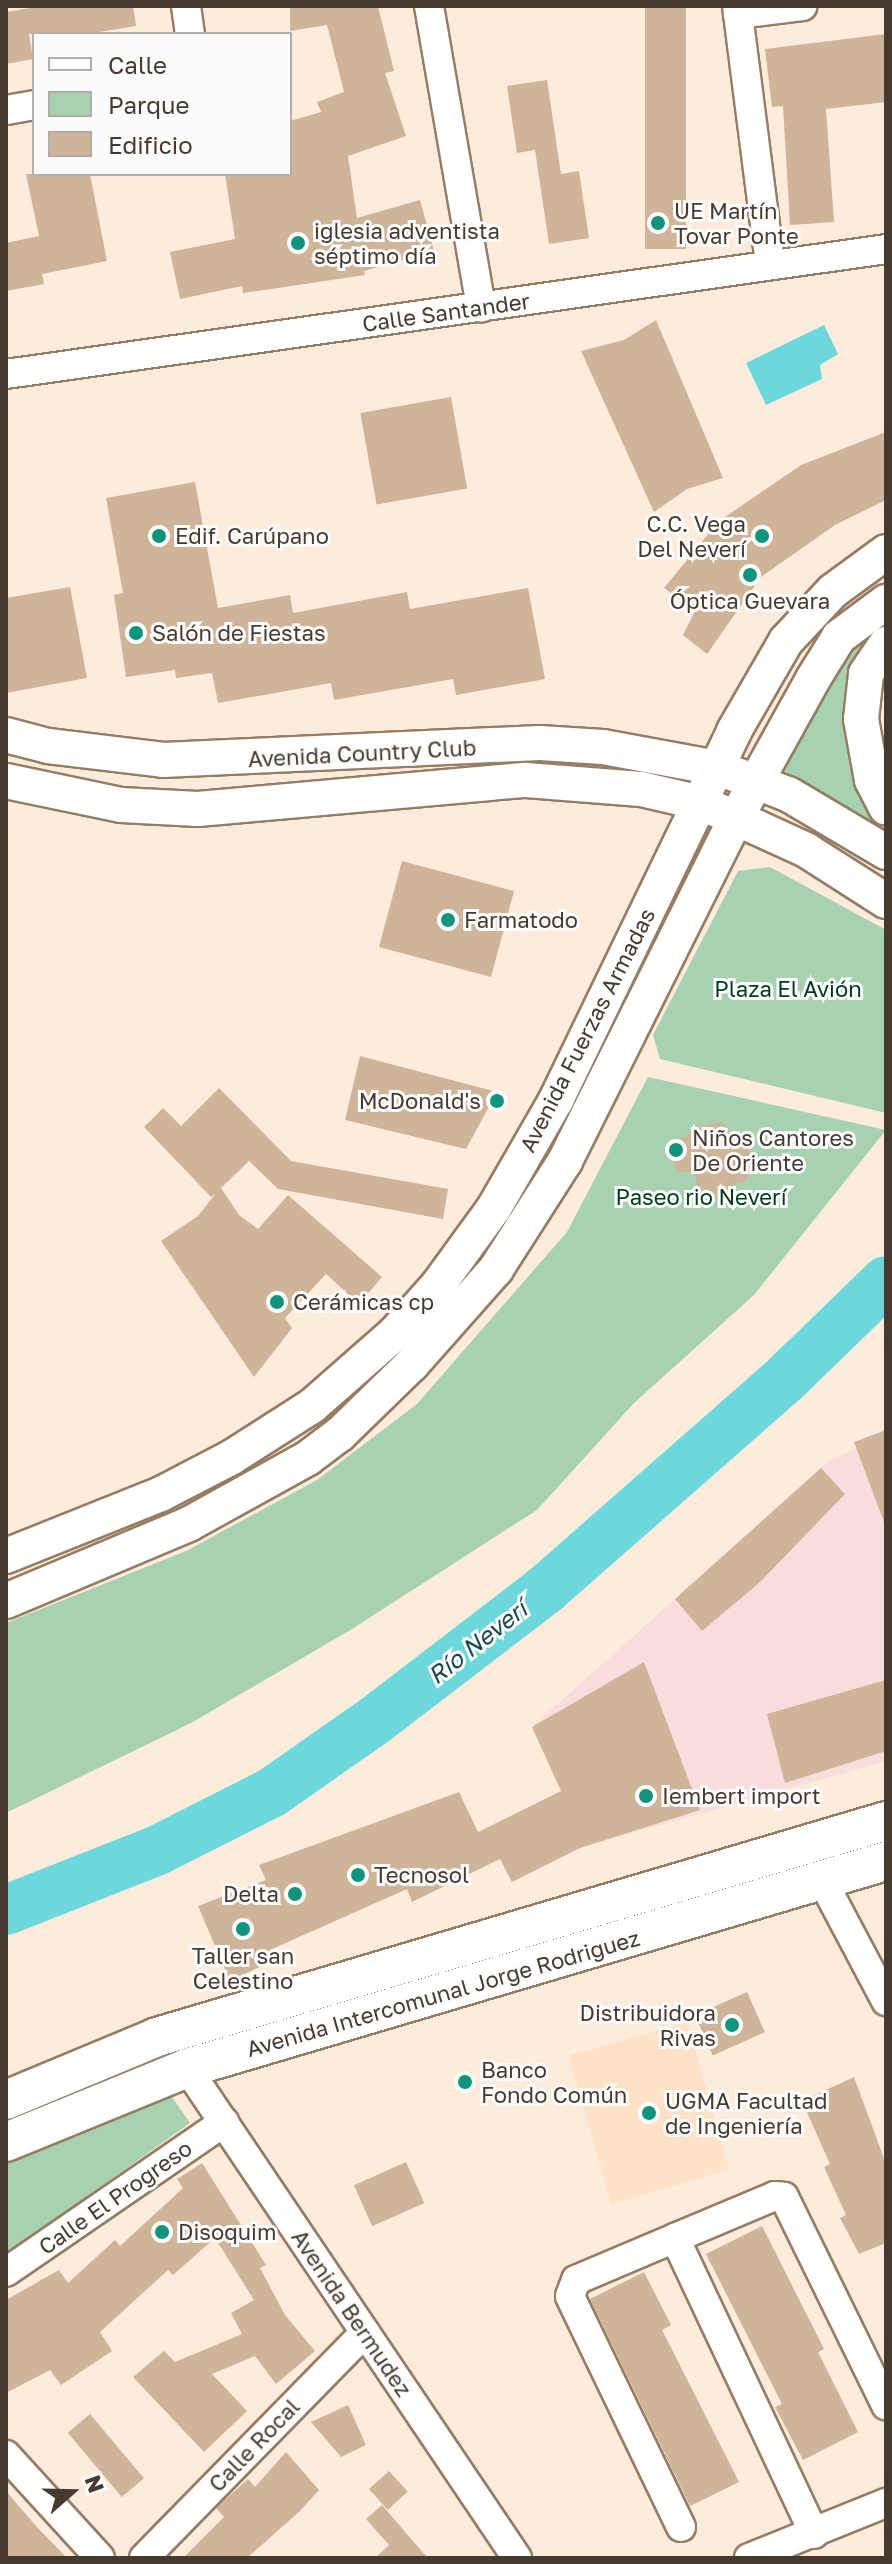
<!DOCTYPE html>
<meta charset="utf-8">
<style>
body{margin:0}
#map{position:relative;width:892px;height:2564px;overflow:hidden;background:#fdebdb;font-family:"Golos Text",sans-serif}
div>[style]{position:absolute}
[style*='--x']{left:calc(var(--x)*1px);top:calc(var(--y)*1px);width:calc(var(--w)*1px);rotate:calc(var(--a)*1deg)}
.commercial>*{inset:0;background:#f8ddde}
.built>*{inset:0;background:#fee2c8;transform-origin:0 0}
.green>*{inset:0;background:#a7d1b1}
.water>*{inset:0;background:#6cd8dd}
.river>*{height:50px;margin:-25px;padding:0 25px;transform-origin:25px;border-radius:25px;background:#6cd8dd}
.building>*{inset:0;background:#ceb498;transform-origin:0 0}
.roads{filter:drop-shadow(2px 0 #967c63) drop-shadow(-2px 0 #967c63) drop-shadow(0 2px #967c63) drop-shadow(0 -2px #967c63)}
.minor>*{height:28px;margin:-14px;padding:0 14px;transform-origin:14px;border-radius:14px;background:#fff}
.tertiary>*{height:34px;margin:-17px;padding:0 17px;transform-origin:17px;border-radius:17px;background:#fff}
.secondary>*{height:38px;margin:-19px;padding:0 19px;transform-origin:19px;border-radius:19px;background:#fff}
.dots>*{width:22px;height:22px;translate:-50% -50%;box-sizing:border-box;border:4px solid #fcfcfc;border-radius:50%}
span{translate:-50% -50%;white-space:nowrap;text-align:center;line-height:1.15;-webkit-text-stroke:6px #fcfcfc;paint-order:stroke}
.poi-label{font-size:22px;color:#453a2f}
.left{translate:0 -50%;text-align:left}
.right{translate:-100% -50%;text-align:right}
.street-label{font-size:22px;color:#453a2f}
.park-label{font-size:22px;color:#01391a}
.water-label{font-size:24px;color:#17484a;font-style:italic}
.frame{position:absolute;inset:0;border:8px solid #453a2f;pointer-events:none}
.legend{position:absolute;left:32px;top:32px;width:260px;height:144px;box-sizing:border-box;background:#fcfcfc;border:2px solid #b3aeaa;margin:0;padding:10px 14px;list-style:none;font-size:24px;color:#453a2f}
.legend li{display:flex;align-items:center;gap:16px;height:40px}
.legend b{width:40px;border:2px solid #b3aeaa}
.north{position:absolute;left:32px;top:2452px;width:80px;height:80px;-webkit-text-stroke:6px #fcfcfc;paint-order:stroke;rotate:70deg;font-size:22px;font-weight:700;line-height:32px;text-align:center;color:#453a2f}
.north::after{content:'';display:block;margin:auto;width:28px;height:36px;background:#453a2f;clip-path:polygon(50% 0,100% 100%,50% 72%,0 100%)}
</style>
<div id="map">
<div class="commercial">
<div style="clip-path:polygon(886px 1435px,886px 1761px,586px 1846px,532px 1727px,829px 1461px)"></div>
</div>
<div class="built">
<div style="left:687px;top:2022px;width:154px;height:123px;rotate:74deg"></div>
</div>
<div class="green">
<div style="clip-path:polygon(886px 616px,854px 750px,883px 830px,770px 771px,843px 649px)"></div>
<div style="clip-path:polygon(770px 867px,886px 930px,886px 1113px,660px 1059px,653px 1035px,738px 871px)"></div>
<div style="clip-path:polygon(648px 1077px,886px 1130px,754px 1295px,634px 1403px,537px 1510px,352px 1629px,191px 1723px,6px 1813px,6px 1623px,186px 1551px,317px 1480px,417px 1404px,567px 1232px)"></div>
<div style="clip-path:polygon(168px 2091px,190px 2123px,6px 2254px,6px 2161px)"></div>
</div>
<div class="water">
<div style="clip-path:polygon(824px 325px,838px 354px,820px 365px,822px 379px,766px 405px,746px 363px)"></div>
</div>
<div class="river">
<div style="--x:6;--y:1910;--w:163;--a:-21.5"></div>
<div style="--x:158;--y:1850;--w:127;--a:-26.8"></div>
<div style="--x:271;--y:1793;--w:126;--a:-35"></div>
<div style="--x:374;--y:1721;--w:217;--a:-37.5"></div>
<div style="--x:546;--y:1589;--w:320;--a:-41.3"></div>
<div style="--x:786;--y:1378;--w:139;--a:-44.1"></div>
</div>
<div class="building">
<div style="clip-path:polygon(43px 6px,133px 6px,136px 26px,87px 34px,29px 34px,33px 59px,6px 64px,6px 12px)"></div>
<div style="clip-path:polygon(290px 6px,378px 6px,394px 71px,385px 73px,406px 136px,348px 156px,357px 218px,420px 200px,434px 251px,364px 271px,365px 275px,243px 293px,242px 286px,180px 299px,170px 252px,235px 239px,225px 174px,290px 174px,290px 121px,321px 112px,317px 102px,344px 92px,327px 25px,290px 31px)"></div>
<div style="left:645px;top:6px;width:41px;height:243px"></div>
<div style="clip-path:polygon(886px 34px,886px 102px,826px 109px,834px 222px,790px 225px,783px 106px,772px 107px,765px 49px)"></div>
<div style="clip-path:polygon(547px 80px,561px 174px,579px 171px,589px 238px,549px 244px,535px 150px,517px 153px,507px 86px)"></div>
<div style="clip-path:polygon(26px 174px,90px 174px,107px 261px,42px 274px,44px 284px,6px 291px,6px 243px,39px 236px)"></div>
<div style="clip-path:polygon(656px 320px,723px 478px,687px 489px,654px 512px,581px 351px,624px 340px)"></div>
<div style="left:451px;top:397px;width:93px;height:92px;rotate:80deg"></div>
<div style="clip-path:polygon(886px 432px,886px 500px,835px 525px,761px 577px,707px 654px,683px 635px,695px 611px,664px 588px,719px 521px,801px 465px)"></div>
<div style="clip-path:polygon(195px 482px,218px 608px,290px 595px,293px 613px,407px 592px,410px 609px,528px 588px,545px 679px,456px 695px,453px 679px,334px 700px,331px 683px,218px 703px,212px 673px,176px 678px,175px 670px,126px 677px,114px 595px,123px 593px,106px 498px)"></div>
<div style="clip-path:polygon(70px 587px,87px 678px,6px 693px,6px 598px)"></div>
<div style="left:402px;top:861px;width:116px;height:89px;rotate:15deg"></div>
<div style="clip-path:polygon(360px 1056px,497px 1092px,466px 1149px,345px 1120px)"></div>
<div style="clip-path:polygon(219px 1088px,291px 1161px,448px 1189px,443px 1219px,278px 1189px,249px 1161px,221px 1188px,239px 1215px,258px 1229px,288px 1195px,382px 1277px,359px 1304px,326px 1274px,285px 1318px,292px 1328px,254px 1377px,161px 1241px,198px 1216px,216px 1193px,211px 1197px,144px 1127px,163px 1108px,181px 1126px)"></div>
<div style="clip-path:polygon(721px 1122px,731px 1132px,732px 1148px,748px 1148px,756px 1163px,745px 1182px,734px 1183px,722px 1198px,709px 1199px,698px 1191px,695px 1172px,676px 1172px,669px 1146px,702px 1126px)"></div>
<div style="clip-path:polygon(886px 1430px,886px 1521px,884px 1522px,854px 1442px)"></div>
<div style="clip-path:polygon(821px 1468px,845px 1494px,759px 1583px,702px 1631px,675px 1599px)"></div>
<div style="clip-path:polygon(644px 1662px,700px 1810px,580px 1848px,512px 1882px,500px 1859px,412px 1902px,407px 1889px,270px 1950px,274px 1960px,230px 1981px,198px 1906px,266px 1880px,259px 1865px,459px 1792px,478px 1832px,561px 1791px,532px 1727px)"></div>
<div style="clip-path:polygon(886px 1680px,886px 1751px,785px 1783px,767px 1714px)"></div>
<div style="left:747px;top:1992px;width:44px;height:57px;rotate:66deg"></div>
<div style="clip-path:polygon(854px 2077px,886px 2164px,886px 2243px,859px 2254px,840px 2218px,846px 2215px,824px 2167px,830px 2164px,802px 2101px)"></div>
<div style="left:406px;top:2162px;width:45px;height:57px;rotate:66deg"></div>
<div style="clip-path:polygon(202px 2163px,266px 2265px,260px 2268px,285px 2315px,315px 2351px,276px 2384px,255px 2356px,212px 2374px,247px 2411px,204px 2452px,133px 2377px,164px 2351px,175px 2362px,242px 2334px,231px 2313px,254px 2300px,215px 2238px,173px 2275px,168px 2270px,100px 2332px,112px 2351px,61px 2385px,50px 2370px,6px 2393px,6px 2300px,59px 2270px,68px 2283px,115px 2240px,120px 2246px,183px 2188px,177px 2179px)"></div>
<div style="clip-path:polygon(762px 2226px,824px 2349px,818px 2352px,858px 2432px,803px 2460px,775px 2407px,782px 2404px,706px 2254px)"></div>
<div style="clip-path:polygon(644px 2272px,671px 2325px,662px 2330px,739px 2482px,690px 2506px,590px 2299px)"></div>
<div style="clip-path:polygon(348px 2405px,366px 2445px,341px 2457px,311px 2422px)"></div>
<div style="left:90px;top:2414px;width:84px;height:29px;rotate:50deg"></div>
<div style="clip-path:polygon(286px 2452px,319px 2490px,300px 2511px,247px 2558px,183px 2558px,224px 2517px,216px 2508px,248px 2479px,255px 2487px)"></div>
<div style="left:389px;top:2471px;width:28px;height:27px;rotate:48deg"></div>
<div style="clip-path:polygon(6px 2491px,36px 2526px,67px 2558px,6px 2558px)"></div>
<div style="clip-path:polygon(382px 2505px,419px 2548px,428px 2558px,375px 2558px,389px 2545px,366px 2519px)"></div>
</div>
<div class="roads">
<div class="minor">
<div style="--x:186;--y:6;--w:28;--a:82"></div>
<div style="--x:429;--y:6;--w:306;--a:80.2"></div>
<div style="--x:737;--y:6;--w:259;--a:82.7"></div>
<div style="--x:738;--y:14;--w:65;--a:-7"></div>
<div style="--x:6;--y:110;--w:28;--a:-10"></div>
<div style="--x:6;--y:374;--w:889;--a:-8.08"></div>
<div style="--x:822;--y:1880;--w:137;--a:62.1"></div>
<div style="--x:187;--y:2068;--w:591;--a:56.04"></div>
<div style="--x:675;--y:2238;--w:108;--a:-22.8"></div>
<div style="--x:775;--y:2196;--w:9;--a:6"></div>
<div style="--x:784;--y:2197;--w:232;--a:63.9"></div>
<div style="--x:6;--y:2272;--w:265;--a:-34.5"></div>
<div style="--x:6;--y:2455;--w:139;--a:47.6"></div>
<div style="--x:681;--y:2527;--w:256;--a:-115.7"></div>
<div style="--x:570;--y:2296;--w:17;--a:-69"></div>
<div style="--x:576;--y:2280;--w:108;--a:-23"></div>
<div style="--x:675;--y:2238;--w:327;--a:64.8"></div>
<div style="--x:144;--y:2558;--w:316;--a:-45.6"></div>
<div style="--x:749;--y:2558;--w:148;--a:-21.9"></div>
</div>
<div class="tertiary">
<div style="--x:886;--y:644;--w:36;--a:124"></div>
<div style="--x:866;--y:674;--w:45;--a:96.3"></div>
<div style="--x:861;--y:719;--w:62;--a:79.8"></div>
<div style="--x:872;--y:780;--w:31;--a:63"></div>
<div style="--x:6;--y:735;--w:43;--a:14.7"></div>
<div style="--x:48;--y:746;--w:116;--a:6.9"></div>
<div style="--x:163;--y:760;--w:377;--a:-2.6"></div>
<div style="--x:540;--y:743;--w:63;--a:3.6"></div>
<div style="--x:603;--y:747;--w:116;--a:10.4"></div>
<div style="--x:717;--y:768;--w:41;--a:19.7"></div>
<div style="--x:756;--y:782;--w:34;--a:21"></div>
<div style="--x:788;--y:794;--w:114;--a:30.6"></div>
<div style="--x:6;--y:781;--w:117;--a:11.8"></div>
<div style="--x:121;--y:805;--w:77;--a:3"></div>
<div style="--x:198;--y:809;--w:329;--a:-5.1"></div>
<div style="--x:526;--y:780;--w:115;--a:4.5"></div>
<div style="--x:641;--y:789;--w:62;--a:13.1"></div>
<div style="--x:701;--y:803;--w:62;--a:23.7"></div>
<div style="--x:758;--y:828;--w:53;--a:24.6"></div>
<div style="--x:806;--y:850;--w:95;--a:32.5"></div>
<div style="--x:6;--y:1556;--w:167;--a:-21.8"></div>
<div style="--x:161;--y:1494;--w:80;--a:-27.5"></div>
<div style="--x:232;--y:1457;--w:95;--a:-32.5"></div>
<div style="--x:312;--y:1406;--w:111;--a:-41.3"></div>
<div style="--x:395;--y:1333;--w:64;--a:-48.1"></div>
<div style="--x:438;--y:1285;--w:95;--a:-54"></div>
<div style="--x:494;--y:1208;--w:125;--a:-60.1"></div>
<div style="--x:556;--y:1100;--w:410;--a:-64.2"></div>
<div style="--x:734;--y:731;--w:104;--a:-60"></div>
<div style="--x:786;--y:641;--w:69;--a:-46.8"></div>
<div style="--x:833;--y:591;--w:66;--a:-36.3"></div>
<div style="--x:6;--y:1601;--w:199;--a:-22.8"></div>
<div style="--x:189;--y:1524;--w:136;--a:-29"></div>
<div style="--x:308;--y:1458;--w:40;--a:-37"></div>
<div style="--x:340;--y:1434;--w:100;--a:-44.2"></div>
<div style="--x:412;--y:1364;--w:127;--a:-48.5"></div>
<div style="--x:496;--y:1269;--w:128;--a:-57.4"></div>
<div style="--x:565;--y:1161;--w:383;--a:-63.5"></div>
<div style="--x:736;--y:818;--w:159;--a:-61"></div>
<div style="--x:813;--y:679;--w:49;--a:-58.2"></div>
<div style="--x:839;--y:637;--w:59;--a:-36.7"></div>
</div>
<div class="secondary">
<div style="--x:6;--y:2100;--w:164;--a:-22.6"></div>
<div style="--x:157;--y:2037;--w:760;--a:-16.5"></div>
<div style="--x:6;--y:2142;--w:196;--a:-22.2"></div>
<div style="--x:187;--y:2068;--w:729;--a:-16.5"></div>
</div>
</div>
<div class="dots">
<div style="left:658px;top:223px;background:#11947d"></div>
<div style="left:298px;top:243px;background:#11947d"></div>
<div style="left:159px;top:536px;background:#11947d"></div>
<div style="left:762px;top:536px;background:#11947d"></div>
<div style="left:750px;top:575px;background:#11947d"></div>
<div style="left:136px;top:633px;background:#11947d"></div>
<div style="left:448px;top:920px;background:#11947d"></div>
<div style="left:497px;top:1101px;background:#11947d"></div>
<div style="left:676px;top:1150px;background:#11947d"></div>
<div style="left:277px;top:1302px;background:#11947d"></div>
<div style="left:646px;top:1796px;background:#11947d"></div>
<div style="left:358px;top:1875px;background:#11947d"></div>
<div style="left:295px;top:1894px;background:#11947d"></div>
<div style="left:243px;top:1929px;background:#11947d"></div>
<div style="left:732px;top:2025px;background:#11947d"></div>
<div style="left:465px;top:2082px;background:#11947d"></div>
<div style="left:649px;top:2113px;background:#11947d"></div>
<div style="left:162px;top:2232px;background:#11947d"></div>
</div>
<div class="poi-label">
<span class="left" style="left:674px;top:223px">UE Martín<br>Tovar Ponte</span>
<span class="left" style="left:314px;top:243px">iglesia adventista<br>séptimo día</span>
<span class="right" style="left:746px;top:536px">C.C. Vega<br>Del Neverí</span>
<span class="left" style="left:175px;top:536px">Edif. Carúpano</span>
<span style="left:750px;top:601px">Óptica Guevara</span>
<span class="left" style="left:152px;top:633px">Salón de Fiestas</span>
<span class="left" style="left:464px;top:920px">Farmatodo</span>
<span class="right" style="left:481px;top:1101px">McDonald's</span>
<span class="left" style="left:692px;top:1150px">Niños Cantores<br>De Oriente</span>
<span class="left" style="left:293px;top:1302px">Cerámicas cp</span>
<span class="left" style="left:662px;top:1796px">Iembert import</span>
<span class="left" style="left:374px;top:1875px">Tecnosol</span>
<span class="right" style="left:279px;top:1894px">Delta</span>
<span style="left:243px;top:1968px">Taller san<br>Celestino</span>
<span class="right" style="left:716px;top:2025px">Distribuidora<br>Rivas</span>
<span class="left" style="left:481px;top:2082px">Banco<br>Fondo Común</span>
<span class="left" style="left:665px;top:2113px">UGMA Facultad<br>de Ingeniería</span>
<span class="left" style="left:178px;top:2232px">Disoquim</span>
</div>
<div class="street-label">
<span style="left:446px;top:312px;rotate:-8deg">Calle Santander</span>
<span style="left:362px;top:753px;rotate:-3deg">Avenida Country Club</span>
<span style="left:587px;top:1030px;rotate:-63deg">Avenida Fuerzas Armadas</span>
<span style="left:443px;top:1993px;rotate:-16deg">Avenida Intercomunal Jorge Rodriguez</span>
<span style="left:115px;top:2197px;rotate:-35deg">Calle El Progreso</span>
<span style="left:352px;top:2313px;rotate:56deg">Avenida Bermudez</span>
<span style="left:254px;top:2445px;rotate:-46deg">Calle Rocal</span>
</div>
<div class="park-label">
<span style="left:788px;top:989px">Plaza El Avión</span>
<span style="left:701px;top:1197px">Paseo rio Neverí</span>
</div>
<div class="water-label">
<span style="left:477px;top:1642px;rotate:-38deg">Río Neverí</span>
</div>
<div class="frame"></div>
<ul class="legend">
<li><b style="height:10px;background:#fff"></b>Calle</li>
<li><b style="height:22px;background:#a7d1b1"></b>Parque</li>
<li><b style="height:22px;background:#ceb498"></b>Edificio</li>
</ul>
<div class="north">N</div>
</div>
